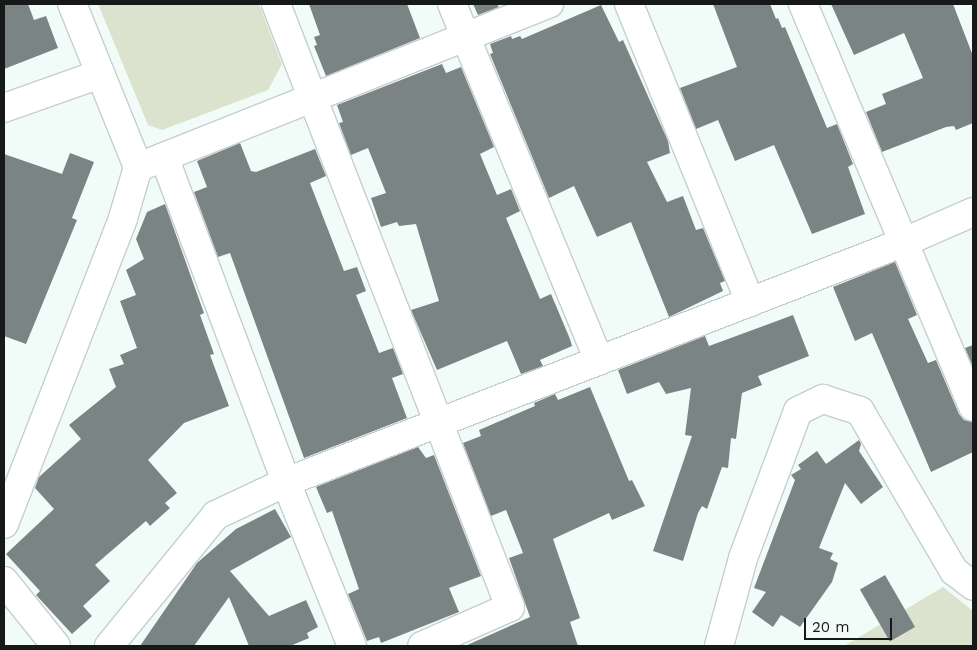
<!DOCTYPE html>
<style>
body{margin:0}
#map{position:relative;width:977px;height:650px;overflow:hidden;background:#f1fcf9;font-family:"Work Sans",sans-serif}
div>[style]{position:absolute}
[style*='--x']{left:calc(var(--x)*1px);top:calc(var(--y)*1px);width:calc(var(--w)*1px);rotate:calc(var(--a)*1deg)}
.green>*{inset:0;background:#dbe2ce}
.building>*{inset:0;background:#7b8485;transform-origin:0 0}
.roads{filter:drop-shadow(1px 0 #c5cfcc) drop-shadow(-1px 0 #c5cfcc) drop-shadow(0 1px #c5cfcc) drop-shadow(0 -1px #c5cfcc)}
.minor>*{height:28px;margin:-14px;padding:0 14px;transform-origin:14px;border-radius:14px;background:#fff}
span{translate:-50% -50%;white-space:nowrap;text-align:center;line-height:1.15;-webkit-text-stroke:5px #f1fcf9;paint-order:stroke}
.frame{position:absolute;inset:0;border:5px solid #151918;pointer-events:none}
.scale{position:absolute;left:804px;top:618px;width:88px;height:22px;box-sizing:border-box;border:2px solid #151918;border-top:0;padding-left:6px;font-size:15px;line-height:18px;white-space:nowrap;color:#151918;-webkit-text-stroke:4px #f1fcf9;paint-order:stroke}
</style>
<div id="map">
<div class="green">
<div style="clip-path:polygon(98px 4px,259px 4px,282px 64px,268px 90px,162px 130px,148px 125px)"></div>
<div style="clip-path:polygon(943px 587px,973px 611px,973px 646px,844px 646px)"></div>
</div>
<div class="building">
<div style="clip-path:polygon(4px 4px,28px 4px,34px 20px,46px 16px,58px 48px,4px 69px)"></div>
<div style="clip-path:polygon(309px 4px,407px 4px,420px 38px,326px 76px,314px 46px,317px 45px,314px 37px,320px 35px)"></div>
<div style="clip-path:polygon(473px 4px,497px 4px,499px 7px,478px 15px)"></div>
<div style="clip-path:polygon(713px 4px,770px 4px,776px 19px,778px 18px,782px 28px,785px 27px,827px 128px,837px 124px,853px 164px,848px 167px,865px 214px,812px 234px,774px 145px,735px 161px,718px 120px,696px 129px,680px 88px,737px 67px)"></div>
<div style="clip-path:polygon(831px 4px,953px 4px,973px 56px,973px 123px,956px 130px,954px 126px,946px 127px,882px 152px,866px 112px,886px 104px,882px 94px,923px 78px,904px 33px,854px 55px)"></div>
<div style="clip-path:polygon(601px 5px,619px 42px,623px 40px,668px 141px,670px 153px,647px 162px,667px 202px,683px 196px,696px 230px,703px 228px,725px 281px,720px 283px,723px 291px,669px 317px,631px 222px,597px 237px,574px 186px,549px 198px,490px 54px,493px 53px,490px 44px,511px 36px,512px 39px,520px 36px,522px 39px)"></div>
<div style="clip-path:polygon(442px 64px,446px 73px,461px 67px,494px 147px,480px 154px,497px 195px,511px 189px,520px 211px,506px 218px,540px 299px,551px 294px,570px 339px,572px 346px,540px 360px,543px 366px,521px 374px,507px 341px,437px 370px,411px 310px,439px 301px,416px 224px,399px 226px,397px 222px,381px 227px,371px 198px,386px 193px,368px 148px,351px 155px,339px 123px,343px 122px,337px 105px)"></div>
<div style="clip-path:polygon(240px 143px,251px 171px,256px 172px,315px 149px,326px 176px,310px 183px,344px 271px,357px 267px,366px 291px,356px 295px,379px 353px,393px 348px,403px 374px,392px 378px,407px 418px,304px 458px,230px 253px,218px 257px,194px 192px,207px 187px,197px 161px)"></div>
<div style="clip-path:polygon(70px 153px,94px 162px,72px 218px,77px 220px,26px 344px,4px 336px,4px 154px,62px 174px)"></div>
<div style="clip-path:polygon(165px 204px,204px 313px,200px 315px,214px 354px,210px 355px,229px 406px,184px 423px,148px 460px,177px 493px,165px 503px,170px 508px,150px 526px,146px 521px,95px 565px,110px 581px,83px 606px,92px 616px,72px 634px,36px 595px,40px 591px,6px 554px,54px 509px,35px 488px,39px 477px,81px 439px,69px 425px,116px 387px,109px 369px,124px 364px,120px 355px,137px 348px,120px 301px,136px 295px,126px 270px,144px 259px,136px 239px,147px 212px)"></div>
<div style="clip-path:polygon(895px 262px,917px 315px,908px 319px,928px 363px,936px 360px,959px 414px,964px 420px,973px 422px,973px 452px,931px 472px,872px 333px,855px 341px,833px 287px)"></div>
<div style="clip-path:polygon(793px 315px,809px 356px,758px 376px,762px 385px,742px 393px,736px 439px,731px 438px,728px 468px,722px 467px,707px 509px,702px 506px,698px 513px,683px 561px,653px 551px,692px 436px,685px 435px,691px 388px,666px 394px,659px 382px,627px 394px,618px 370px,705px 336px,709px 346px)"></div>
<div style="clip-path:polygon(973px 345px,973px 367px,965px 348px)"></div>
<div style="clip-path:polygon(590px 387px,629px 481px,632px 480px,645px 506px,612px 520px,609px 513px,553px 539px,580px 618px,570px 622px,578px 646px,465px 646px,530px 617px,509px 558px,523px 553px,506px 510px,491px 516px,463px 443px,481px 436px,479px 430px,535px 406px,534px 403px,555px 394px,558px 400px)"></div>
<div style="clip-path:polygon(859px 440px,861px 444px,859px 451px,883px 487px,861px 504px,845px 483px,819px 548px,833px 553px,830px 559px,838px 563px,832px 582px,800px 627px,781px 615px,773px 627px,752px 612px,766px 592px,754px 588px,795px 480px,791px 475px,801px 469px,798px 465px,817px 451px,826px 464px)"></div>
<div style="clip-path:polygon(418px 447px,426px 458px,434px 455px,481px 576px,449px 588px,459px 612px,381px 643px,379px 637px,367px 641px,348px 594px,359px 589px,332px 511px,327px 513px,316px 487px)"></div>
<div style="clip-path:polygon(275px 509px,291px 537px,230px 571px,269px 616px,306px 600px,318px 627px,307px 633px,309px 638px,290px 646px,249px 646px,229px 597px,194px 646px,140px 646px,197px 563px,236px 529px)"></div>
<div style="left:885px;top:575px;width:60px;height:29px;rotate:60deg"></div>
</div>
<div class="roads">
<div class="minor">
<div style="--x:276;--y:4;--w:647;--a:68.79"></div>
<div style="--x:510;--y:607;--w:96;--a:156.1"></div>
<div style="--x:452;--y:4;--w:386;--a:67.6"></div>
<div style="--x:629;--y:4;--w:322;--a:67.9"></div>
<div style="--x:803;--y:4;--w:437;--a:67.1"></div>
<div style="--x:4;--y:108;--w:102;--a:-19.5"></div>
<div style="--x:164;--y:157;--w:347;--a:69.4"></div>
<div style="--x:286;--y:482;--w:177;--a:68.1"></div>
<div style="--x:146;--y:164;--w:434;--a:-21.7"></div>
<div style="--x:4;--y:524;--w:328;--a:-68.7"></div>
<div style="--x:123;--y:218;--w:53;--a:-73.6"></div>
<div style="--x:138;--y:167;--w:176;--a:-112"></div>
<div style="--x:4;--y:581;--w:83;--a:51.3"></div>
<div style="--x:109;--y:646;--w:169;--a:-50.8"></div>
<div style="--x:216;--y:515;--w:77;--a:-25.2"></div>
<div style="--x:286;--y:482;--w:661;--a:-21.21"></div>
<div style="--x:902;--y:243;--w:77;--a:-23.6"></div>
<div style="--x:719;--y:646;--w:91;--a:-74.7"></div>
<div style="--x:743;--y:558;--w:157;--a:-69.5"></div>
<div style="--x:798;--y:411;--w:28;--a:-26"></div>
<div style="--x:823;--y:399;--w:39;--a:18"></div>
<div style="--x:860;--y:411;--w:186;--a:59.6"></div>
<div style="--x:954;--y:571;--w:24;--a:38"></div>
</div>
</div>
<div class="frame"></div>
<div class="scale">20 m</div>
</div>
